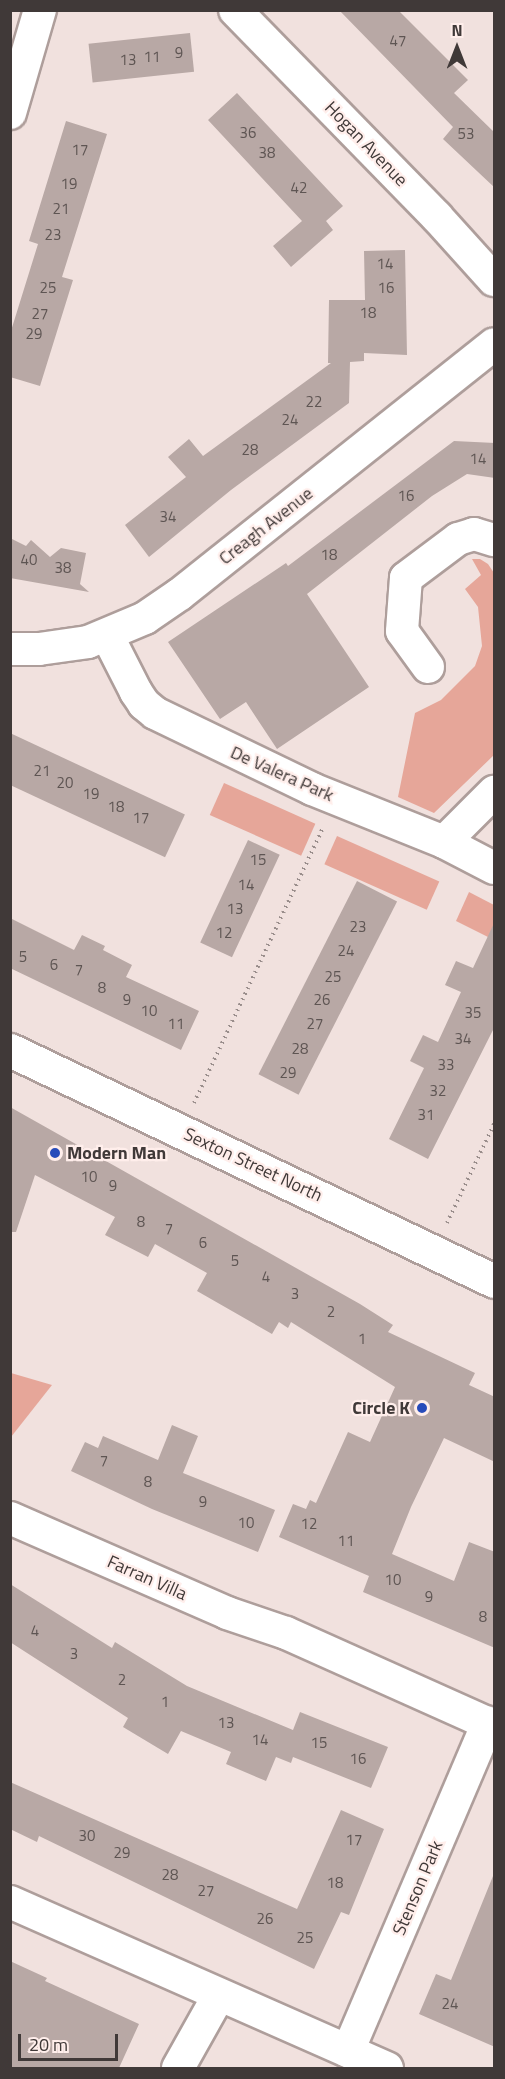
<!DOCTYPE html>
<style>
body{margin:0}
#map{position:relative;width:505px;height:2079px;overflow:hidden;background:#f1e1de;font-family:"Titillium Web",sans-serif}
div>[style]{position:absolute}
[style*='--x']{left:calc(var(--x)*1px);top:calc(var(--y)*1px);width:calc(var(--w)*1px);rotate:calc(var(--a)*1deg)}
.green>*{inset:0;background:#e6a699;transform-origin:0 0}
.building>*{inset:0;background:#b8a8a5;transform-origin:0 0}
.path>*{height:4px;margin-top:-2px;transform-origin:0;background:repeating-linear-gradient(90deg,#998d8b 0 1.5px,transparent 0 6px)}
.roads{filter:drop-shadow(2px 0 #ae9e9b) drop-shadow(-2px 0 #ae9e9b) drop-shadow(0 2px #ae9e9b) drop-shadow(0 -2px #ae9e9b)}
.minor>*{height:32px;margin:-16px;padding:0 16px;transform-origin:16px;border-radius:16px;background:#fff}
.secondary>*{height:33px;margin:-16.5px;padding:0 16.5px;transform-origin:16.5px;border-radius:16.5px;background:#fff}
.dots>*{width:16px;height:16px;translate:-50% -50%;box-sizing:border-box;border:3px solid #ffeeeb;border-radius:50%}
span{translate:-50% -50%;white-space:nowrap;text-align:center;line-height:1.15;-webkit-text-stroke:4.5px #ffeeeb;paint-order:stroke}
.number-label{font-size:15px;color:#5e5553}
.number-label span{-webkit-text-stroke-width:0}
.street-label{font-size:18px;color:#403938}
.poi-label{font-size:18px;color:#403938;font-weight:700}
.left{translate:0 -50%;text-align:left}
.right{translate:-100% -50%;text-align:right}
.frame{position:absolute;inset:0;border:12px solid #403938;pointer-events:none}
.north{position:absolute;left:427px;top:18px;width:60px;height:60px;-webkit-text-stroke:4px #ffeeeb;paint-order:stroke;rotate:0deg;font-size:16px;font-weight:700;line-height:24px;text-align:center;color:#403938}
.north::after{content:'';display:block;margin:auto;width:21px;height:27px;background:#403938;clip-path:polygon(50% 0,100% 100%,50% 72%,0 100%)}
.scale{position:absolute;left:18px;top:2034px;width:100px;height:27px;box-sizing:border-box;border:3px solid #403938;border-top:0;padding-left:8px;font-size:18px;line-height:21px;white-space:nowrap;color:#403938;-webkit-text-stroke:4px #ffeeeb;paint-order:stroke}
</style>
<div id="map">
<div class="green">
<div style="clip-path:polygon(472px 559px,480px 559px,488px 564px,494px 573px,494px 755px,434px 813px,398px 797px,415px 713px,441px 700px,475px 666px,482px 646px,478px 607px,465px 589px,481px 575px)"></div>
<div style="left:224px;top:783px;width:100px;height:35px;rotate:24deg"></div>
<div style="left:337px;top:836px;width:112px;height:31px;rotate:24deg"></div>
<div style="clip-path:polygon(469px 892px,494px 905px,494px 940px,456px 921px)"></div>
<div style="clip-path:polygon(11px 1373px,52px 1385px,11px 1437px,10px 1373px)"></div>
</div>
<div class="building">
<div style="clip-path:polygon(339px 10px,398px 10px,468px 80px,454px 93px,495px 133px,495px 188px,443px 139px,453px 127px)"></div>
<div style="left:190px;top:33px;width:39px;height:102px;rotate:84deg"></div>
<div style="clip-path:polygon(237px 93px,343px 206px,326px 221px,333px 230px,291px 267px,273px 246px,302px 221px,208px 120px)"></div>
<div style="clip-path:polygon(66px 121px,107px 134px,62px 277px,73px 280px,40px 386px,10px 377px,10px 334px,38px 244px,29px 241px)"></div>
<div style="clip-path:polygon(405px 250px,407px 355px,364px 353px,364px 361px,350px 362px,349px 403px,231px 490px,149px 557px,125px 525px,186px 477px,168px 457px,189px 439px,203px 456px,331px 363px,328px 363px,329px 300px,365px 300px,364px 251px)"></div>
<div style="clip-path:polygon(454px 441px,495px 443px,495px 478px,467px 474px,432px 496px,307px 594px,369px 687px,277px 749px,246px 702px,220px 719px,168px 642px,286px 563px,288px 566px)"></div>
<div style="clip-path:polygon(10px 538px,26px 546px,31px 540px,50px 557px,61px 548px,86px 553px,80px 584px,89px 592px,10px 578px)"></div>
<div style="left:10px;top:733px;width:193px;height:47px;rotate:25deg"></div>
<div style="left:248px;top:840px;width:35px;height:113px;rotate:25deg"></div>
<div style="left:357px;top:881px;width:45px;height:217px;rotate:27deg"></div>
<div style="clip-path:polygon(10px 918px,74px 950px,82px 935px,105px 946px,103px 950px,132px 965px,126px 977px,199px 1011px,181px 1050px,10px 968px)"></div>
<div style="clip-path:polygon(495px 921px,495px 1026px,428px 1159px,389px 1139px,424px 1068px,410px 1061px,423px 1035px,438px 1042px,461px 992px,445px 985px,456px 961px,473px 968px)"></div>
<div style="clip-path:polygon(10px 1107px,360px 1304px,393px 1325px,388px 1332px,475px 1373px,469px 1385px,495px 1397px,495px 1462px,444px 1438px,411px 1507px,392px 1554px,454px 1581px,469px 1542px,495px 1552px,495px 1648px,363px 1592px,369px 1576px,279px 1537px,293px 1504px,306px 1509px,310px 1500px,316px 1503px,348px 1432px,370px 1442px,395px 1387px,291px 1322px,288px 1328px,279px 1322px,272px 1334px,197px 1291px,207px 1273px,155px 1244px,148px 1257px,105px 1235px,115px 1217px,35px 1175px,16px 1232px,10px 1232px)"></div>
<div style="clip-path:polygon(172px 1425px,198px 1436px,183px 1473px,275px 1510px,258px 1552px,152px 1509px,71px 1471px,85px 1442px,98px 1448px,103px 1436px,158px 1460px)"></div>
<div style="clip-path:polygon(10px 1584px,112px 1648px,115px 1642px,187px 1686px,293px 1730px,300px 1712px,388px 1747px,371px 1788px,293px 1757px,291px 1763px,276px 1757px,266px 1781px,226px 1764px,231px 1752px,181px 1731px,168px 1754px,123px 1727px,128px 1718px,10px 1642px)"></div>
<div style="clip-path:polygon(10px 1782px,297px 1909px,341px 1810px,384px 1829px,349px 1915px,341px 1912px,314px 1969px,39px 1836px,37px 1842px,10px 1829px)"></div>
<div style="clip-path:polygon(493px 1876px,495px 1876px,495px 2047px,419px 2014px,436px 1974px,451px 1980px)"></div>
<div style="clip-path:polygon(10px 1961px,47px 1978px,45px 1981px,139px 2024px,119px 2068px,10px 2068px)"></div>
</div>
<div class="path">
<div style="--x:194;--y:1103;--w:305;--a:-64.9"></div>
<div style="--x:447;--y:1223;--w:110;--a:-64.6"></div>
</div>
<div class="roads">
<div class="minor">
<div style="--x:235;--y:10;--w:289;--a:45.7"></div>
<div style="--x:437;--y:217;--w:85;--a:47.9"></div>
<div style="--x:10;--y:113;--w:107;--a:-73.8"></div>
<div style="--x:107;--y:635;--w:64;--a:63"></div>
<div style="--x:136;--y:692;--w:14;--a:56"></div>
<div style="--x:144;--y:704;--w:14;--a:39"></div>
<div style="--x:155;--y:713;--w:174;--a:25.8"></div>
<div style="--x:312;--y:789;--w:142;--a:21.9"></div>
<div style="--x:444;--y:842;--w:56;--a:27.5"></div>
<div style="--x:10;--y:649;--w:29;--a:0"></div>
<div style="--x:39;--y:649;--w:49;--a:-8.1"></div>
<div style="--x:88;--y:642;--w:62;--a:-22.8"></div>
<div style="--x:145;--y:618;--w:42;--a:-34.4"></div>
<div style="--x:180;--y:594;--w:401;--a:-38.5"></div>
<div style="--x:428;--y:667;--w:44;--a:-125.8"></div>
<div style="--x:402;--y:631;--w:53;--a:-85.7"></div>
<div style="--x:406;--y:578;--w:65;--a:-36.9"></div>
<div style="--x:458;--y:539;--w:17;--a:-17"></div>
<div style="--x:474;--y:534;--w:21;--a:17"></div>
<div style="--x:444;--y:842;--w:71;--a:-45"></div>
<div style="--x:10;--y:1518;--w:237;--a:23.6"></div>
<div style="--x:227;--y:1613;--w:62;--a:18.7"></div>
<div style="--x:286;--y:1633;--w:228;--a:24.1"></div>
<div style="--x:10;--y:1902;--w:412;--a:23.8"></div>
<div style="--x:348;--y:2051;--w:357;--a:-66.9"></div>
<div style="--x:178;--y:2068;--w:84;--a:-60.7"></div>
</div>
<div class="secondary">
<div style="--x:10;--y:1050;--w:536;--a:25.51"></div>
</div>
</div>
<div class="dots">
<div style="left:55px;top:1153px;background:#274bba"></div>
<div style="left:422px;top:1408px;background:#274bba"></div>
</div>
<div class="number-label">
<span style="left:398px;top:41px">47</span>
<span style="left:179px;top:53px">9</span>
<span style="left:152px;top:57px">11</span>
<span style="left:128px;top:60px">13</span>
<span style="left:248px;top:133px">36</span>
<span style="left:466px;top:134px">53</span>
<span style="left:80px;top:150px">17</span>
<span style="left:267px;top:153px">38</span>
<span style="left:69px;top:184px">19</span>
<span style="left:299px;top:188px">42</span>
<span style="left:61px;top:209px">21</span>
<span style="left:53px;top:235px">23</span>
<span style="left:385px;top:264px">14</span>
<span style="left:48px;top:288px">25</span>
<span style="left:386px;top:288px">16</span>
<span style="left:368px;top:313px">18</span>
<span style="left:40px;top:314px">27</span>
<span style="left:34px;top:334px">29</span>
<span style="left:314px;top:402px">22</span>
<span style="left:290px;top:420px">24</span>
<span style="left:250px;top:450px">28</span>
<span style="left:478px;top:459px">14</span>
<span style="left:406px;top:496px">16</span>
<span style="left:168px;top:517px">34</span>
<span style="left:329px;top:555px">18</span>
<span style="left:29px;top:560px">40</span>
<span style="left:63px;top:568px">38</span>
<span style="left:42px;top:771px">21</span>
<span style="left:65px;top:783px">20</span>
<span style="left:91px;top:794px">19</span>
<span style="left:116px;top:807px">18</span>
<span style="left:141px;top:818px">17</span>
<span style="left:258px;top:860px">15</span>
<span style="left:246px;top:885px">14</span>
<span style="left:235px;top:909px">13</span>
<span style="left:358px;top:927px">23</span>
<span style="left:224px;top:933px">12</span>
<span style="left:346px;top:951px">24</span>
<span style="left:23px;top:957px">5</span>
<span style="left:54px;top:965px">6</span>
<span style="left:79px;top:970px">7</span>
<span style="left:333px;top:977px">25</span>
<span style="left:102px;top:988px">8</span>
<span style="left:127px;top:1000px">9</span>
<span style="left:322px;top:1000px">26</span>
<span style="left:149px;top:1011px">10</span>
<span style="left:473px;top:1013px">35</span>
<span style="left:176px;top:1024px">11</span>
<span style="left:315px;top:1024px">27</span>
<span style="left:463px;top:1039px">34</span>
<span style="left:300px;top:1049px">28</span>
<span style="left:446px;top:1065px">33</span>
<span style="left:288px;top:1073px">29</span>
<span style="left:438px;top:1091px">32</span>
<span style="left:426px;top:1115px">31</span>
<span style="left:89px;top:1177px">10</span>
<span style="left:113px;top:1186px">9</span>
<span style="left:141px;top:1222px">8</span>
<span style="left:169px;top:1229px">7</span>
<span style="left:203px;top:1243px">6</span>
<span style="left:235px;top:1261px">5</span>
<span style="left:266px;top:1277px">4</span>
<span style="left:295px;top:1294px">3</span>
<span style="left:331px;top:1312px">2</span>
<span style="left:362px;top:1339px">1</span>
<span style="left:104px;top:1461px">7</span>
<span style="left:148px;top:1482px">8</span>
<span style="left:203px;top:1502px">9</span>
<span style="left:246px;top:1523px">10</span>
<span style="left:309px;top:1524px">12</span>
<span style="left:346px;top:1541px">11</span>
<span style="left:393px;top:1580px">10</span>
<span style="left:429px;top:1597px">9</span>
<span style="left:483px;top:1617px">8</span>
<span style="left:35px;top:1631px">4</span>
<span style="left:74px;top:1654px">3</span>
<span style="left:122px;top:1680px">2</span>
<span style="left:165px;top:1702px">1</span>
<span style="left:226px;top:1723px">13</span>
<span style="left:260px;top:1740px">14</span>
<span style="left:319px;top:1743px">15</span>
<span style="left:358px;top:1759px">16</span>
<span style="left:87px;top:1836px">30</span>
<span style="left:354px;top:1840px">17</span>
<span style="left:122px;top:1853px">29</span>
<span style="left:170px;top:1875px">28</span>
<span style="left:335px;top:1883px">18</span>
<span style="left:206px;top:1891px">27</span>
<span style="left:265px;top:1919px">26</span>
<span style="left:305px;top:1938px">25</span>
<span style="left:450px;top:2004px">24</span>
</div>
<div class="street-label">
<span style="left:366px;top:144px;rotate:46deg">Hogan Avenue</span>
<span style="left:266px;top:526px;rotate:-38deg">Creagh Avenue</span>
<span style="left:282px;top:774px;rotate:24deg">De Valera Park</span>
<span style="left:253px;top:1165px;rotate:25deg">Sexton Street North</span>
<span style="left:147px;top:1578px;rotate:24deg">Farran Villa</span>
<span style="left:418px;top:1888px;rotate:-67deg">Stenson Park</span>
</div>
<div class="poi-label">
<span class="left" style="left:67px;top:1153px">Modern Man</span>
<span class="right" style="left:410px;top:1408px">Circle K</span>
</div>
<div class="frame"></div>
<div class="north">N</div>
<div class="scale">20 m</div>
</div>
